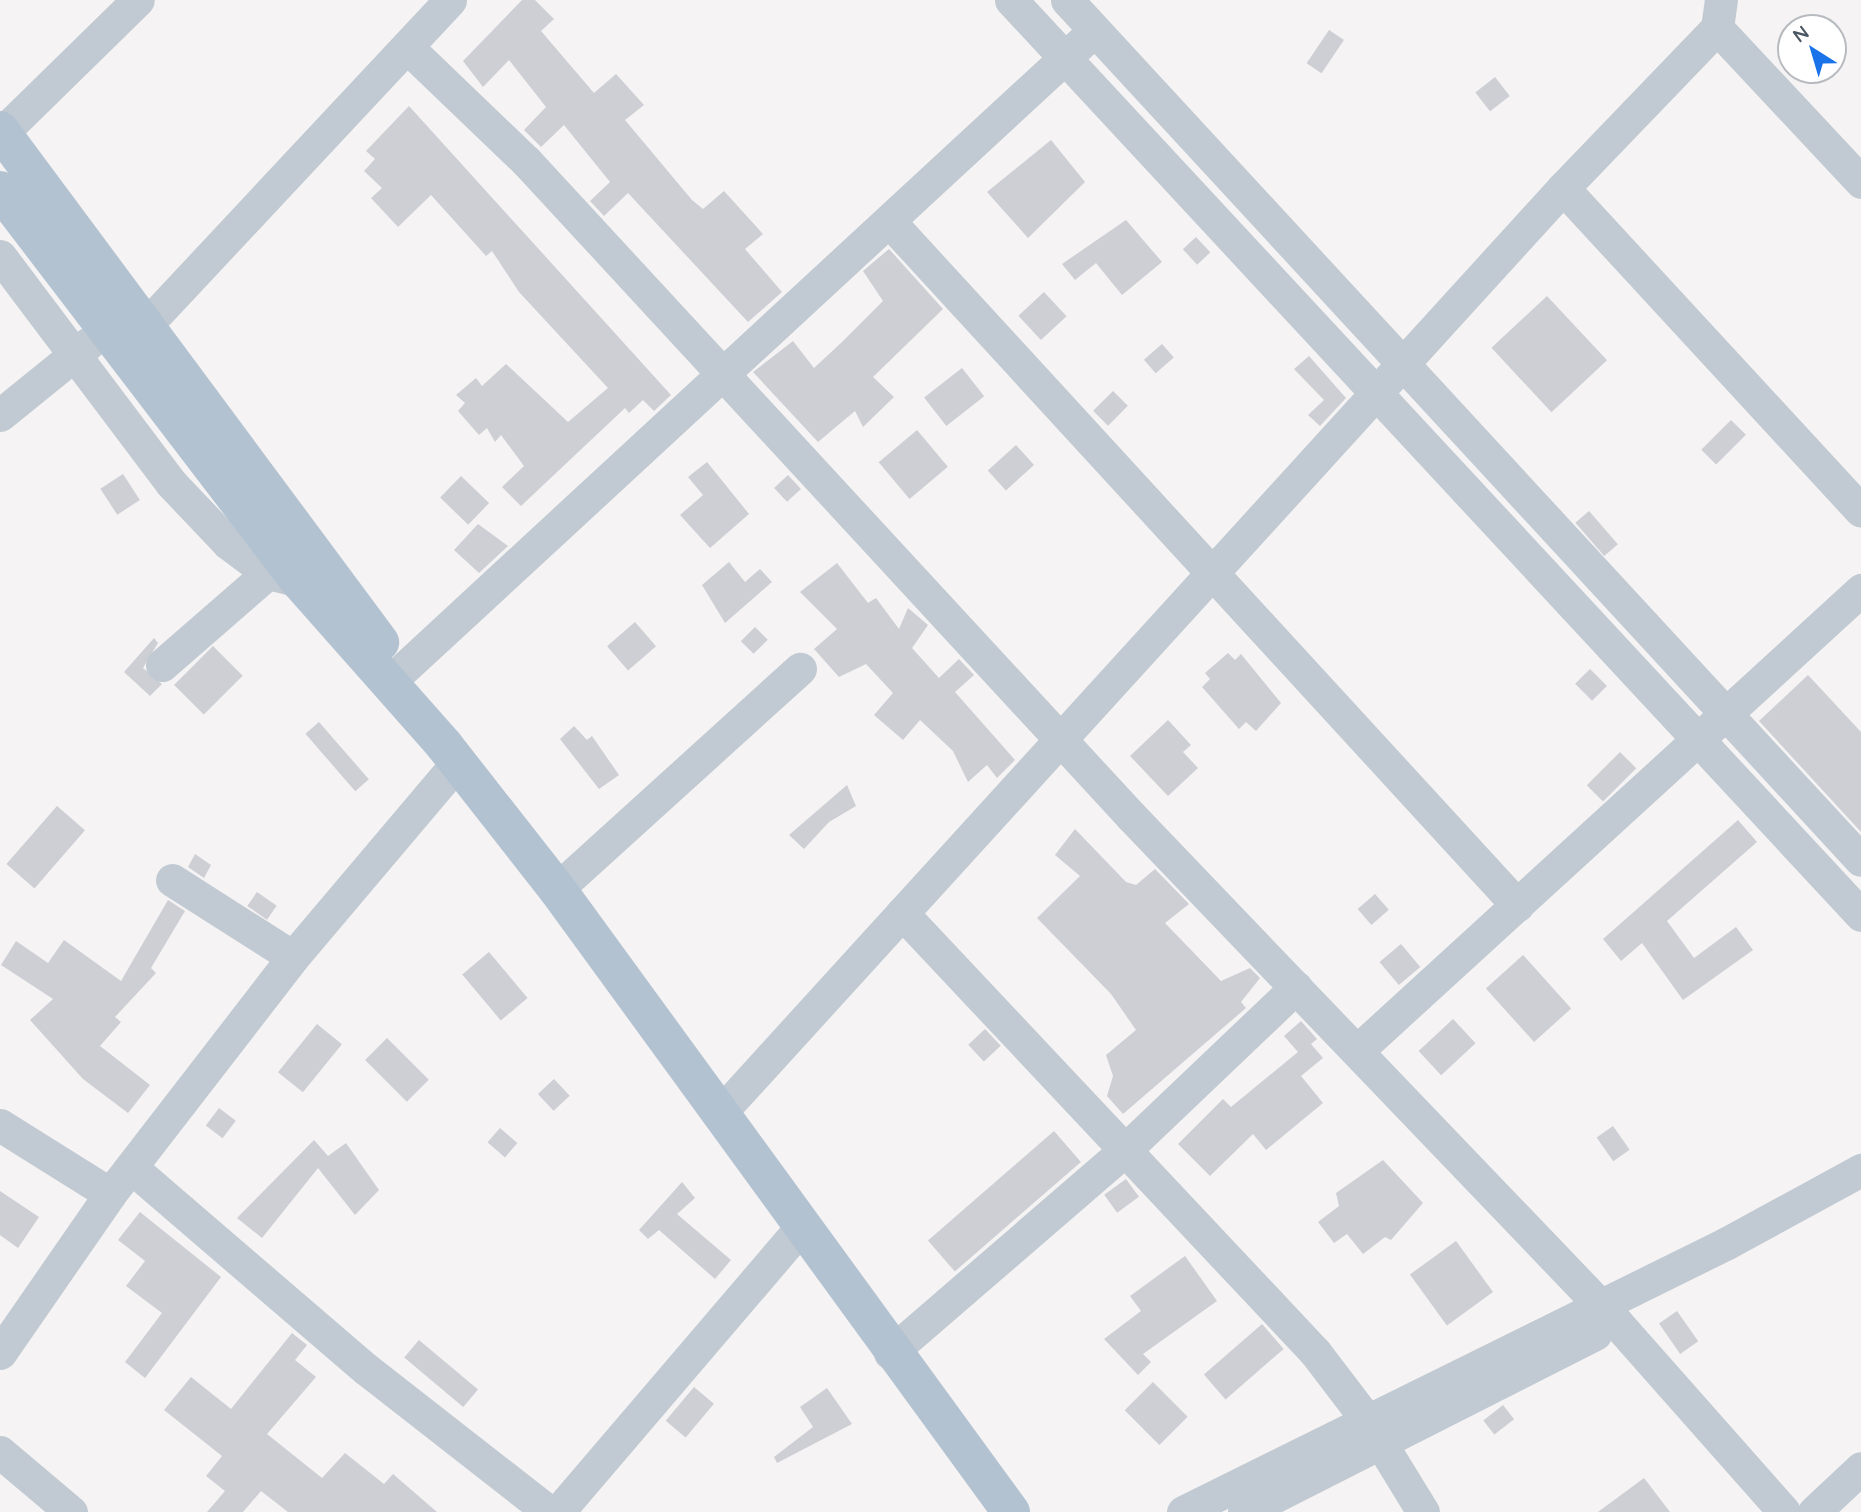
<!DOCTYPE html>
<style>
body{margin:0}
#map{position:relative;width:1861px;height:1512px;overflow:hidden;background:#f5f3f3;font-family:Quicksand,sans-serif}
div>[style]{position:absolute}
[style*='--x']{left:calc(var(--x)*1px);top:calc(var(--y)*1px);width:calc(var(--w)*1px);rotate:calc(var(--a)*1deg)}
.building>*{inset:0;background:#cdcfd5;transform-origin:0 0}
.minor>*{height:33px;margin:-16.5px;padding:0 16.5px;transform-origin:16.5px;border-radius:16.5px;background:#c1cad2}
.major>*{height:38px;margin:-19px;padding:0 19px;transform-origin:19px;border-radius:19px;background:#b3c2d1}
span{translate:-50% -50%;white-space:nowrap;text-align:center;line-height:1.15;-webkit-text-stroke:5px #fff;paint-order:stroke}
.north{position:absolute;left:1777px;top:14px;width:70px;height:70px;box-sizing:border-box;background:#fff;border:2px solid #b7bbc0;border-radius:50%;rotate:323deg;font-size:19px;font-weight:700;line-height:28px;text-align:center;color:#4a5661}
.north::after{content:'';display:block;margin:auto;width:24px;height:32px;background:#1a73e8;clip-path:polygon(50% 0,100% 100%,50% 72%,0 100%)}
</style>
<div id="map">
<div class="building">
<div style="clip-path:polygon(522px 0,535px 0,554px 19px,541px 31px,594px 93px,616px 74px,644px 105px,625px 120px,692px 200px,703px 209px,724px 191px,763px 234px,745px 249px,782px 292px,748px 322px,628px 193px,604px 216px,590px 201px,610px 182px,564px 125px,541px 147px,524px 130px,546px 107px,509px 60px,483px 87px,463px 61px)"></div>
<div style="left:1329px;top:30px;width:18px;height:40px;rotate:34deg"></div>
<div style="left:1495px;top:77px;width:24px;height:25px;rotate:52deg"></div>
<div style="clip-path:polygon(409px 106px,671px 395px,654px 411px,643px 400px,629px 413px,625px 408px,521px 506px,502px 487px,524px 466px,501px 435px,495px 442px,487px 428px,479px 435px,458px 411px,465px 403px,456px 395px,476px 378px,482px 386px,506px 364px,568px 422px,608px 388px,519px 292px,492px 251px,486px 256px,431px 195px,398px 227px,371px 198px,382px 188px,364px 171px,375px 159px,366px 151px)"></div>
<div style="clip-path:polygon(1051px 140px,1085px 182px,1028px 238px,987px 192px)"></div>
<div style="clip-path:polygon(1126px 220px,1162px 262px,1122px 295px,1096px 263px,1075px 280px,1062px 264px)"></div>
<div style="left:1196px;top:237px;width:21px;height:18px;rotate:47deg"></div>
<div style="clip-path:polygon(889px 249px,943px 309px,873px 377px,894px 397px,863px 427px,855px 411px,818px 442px,753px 372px,793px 341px,814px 368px,842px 342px,883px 301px,863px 271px)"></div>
<div style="left:1044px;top:292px;width:33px;height:35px;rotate:47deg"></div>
<div style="left:1547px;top:296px;width:88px;height:76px;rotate:47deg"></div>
<div style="left:1162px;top:344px;width:18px;height:24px;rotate:49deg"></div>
<div style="clip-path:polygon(1309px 356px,1346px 398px,1320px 426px,1308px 415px,1324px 400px,1294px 369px)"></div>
<div style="left:962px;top:368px;width:36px;height:48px;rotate:52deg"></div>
<div style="left:1113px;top:391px;width:21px;height:28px;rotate:45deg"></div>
<div style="left:1731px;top:420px;width:21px;height:42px;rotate:45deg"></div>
<div style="left:917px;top:430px;width:48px;height:50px;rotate:50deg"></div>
<div style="left:1016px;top:445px;width:27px;height:38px;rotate:48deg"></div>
<div style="clip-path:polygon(707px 462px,749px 514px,710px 548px,680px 515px,703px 495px,688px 477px)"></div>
<div style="left:123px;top:474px;width:31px;height:27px;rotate:57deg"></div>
<div style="left:788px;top:475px;width:19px;height:19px;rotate:47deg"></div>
<div style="left:461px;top:476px;width:39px;height:30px;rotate:44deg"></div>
<div style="left:1589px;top:511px;width:44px;height:18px;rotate:49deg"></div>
<div style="clip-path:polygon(478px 524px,508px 546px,479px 573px,454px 550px)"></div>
<div style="clip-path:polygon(729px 562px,745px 582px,760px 569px,772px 582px,725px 623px,702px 585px)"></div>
<div style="clip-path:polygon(837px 563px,868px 603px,876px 598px,899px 629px,908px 608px,928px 625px,912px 648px,939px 678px,959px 659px,974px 675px,955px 692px,1015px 760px,997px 778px,987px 765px,968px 782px,953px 751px,920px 720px,903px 740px,874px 715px,893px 693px,866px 664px,839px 677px,814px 649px,837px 629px,800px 592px)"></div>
<div style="left:635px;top:622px;width:32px;height:37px;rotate:49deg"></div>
<div style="left:755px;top:627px;width:18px;height:20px;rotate:45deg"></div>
<div style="clip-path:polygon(154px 638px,158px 643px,143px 668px,162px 684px,150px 696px,124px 672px)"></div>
<div style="left:213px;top:646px;width:42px;height:55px;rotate:45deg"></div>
<div style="clip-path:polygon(1228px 653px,1235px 660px,1241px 654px,1281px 703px,1256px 731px,1246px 722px,1239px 729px,1202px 687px,1210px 679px,1205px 673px)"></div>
<div style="left:1590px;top:669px;width:24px;height:21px;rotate:45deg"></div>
<div style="clip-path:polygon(1808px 675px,1861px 732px,1861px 832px,1759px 721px)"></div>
<div style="clip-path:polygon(1168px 720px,1191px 745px,1183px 752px,1198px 768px,1168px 796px,1130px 756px)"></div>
<div style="left:319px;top:722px;width:76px;height:18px;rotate:49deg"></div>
<div style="clip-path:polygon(574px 726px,587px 740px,592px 736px,619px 775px,599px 789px,560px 739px)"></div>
<div style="left:1620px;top:752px;width:23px;height:47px;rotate:45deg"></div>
<div style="clip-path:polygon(847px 785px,856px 806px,829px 822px,804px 849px,789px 835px)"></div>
<div style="left:57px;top:806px;width:37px;height:77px;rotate:41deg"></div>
<div style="clip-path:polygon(1738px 820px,1757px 842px,1667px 921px,1694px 958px,1736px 927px,1753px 950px,1683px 1000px,1642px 943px,1621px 961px,1603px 939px)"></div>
<div style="clip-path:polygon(1075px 829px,1126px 882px,1136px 885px,1155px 869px,1189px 904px,1165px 923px,1221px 981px,1250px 968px,1260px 978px,1241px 1002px,1246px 1008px,1123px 1114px,1107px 1096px,1113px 1076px,1106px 1055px,1136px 1030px,1111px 994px,1037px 918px,1080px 876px,1055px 855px)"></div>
<div style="clip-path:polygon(195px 854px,211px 865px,204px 878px,188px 867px)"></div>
<div style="left:257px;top:892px;width:24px;height:17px;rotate:35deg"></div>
<div style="left:1375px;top:894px;width:21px;height:23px;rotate:49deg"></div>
<div style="clip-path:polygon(168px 900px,185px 911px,151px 968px,156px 973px,115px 1017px,121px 1022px,100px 1046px,150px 1085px,128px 1113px,83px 1079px,30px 1020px,53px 999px,1px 965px,16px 941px,48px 963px,64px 940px,121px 981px)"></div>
<div style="left:1401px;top:944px;width:30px;height:28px;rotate:50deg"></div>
<div style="left:489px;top:952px;width:60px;height:35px;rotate:50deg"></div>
<div style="left:1523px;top:955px;width:72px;height:50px;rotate:48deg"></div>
<div style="left:1453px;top:1019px;width:33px;height:47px;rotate:47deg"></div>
<div style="clip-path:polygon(1301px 1021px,1317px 1039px,1311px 1044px,1323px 1058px,1301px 1076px,1323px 1103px,1266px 1150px,1253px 1134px,1210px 1176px,1178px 1144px,1223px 1099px,1231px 1107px,1298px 1052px,1284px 1036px)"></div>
<div style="left:317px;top:1024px;width:32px;height:62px;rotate:39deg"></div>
<div style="left:985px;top:1029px;width:23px;height:23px;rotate:47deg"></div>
<div style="left:387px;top:1038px;width:59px;height:31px;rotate:45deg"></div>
<div style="left:554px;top:1079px;width:23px;height:22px;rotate:47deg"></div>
<div style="left:219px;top:1108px;width:21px;height:22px;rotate:37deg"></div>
<div style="left:1613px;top:1126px;width:29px;height:20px;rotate:55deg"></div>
<div style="left:500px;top:1128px;width:23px;height:19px;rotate:41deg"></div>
<div style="left:1054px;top:1131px;width:41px;height:167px;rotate:49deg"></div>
<div style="clip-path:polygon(314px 1140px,328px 1156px,346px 1143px,379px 1190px,355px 1215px,318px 1168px,262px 1238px,237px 1218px)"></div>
<div style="clip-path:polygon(1383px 1160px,1423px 1203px,1391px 1240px,1385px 1237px,1363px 1254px,1347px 1234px,1334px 1243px,1318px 1222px,1339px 1206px,1336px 1193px)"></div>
<div style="left:1126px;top:1179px;width:22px;height:27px;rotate:54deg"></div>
<div style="clip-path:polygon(682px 1182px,695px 1198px,677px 1214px,731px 1260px,715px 1279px,659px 1230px,648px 1239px,639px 1230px)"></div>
<div style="clip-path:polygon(0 1191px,39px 1217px,18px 1248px,0 1235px)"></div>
<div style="clip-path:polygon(140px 1212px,221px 1277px,145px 1378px,125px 1362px,162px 1313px,126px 1286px,145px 1261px,118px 1240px)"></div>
<div style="left:1456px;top:1241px;width:63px;height:57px;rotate:54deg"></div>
<div style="clip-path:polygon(1185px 1256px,1217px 1301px,1143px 1354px,1151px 1362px,1138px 1375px,1104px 1339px,1141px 1311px,1130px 1296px)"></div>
<div style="left:1677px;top:1311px;width:37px;height:22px;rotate:55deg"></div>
<div style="left:1262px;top:1324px;width:33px;height:77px;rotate:49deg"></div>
<div style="clip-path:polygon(292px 1333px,307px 1345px,295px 1360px,316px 1377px,267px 1434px,322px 1478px,345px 1453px,384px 1484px,393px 1474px,437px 1512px,288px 1512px,261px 1491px,243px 1512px,207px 1512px,225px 1491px,206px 1476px,222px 1456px,164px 1410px,191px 1377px,231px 1409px)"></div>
<div style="left:419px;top:1340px;width:77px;height:23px;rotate:40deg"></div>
<div style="left:1153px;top:1382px;width:49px;height:40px;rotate:45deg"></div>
<div style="left:694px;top:1387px;width:26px;height:44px;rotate:40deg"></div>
<div style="clip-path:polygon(827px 1388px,852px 1424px,777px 1463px,774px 1457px,813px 1427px,800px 1407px)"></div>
<div style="left:1503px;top:1405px;width:18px;height:25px;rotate:52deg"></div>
<div style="clip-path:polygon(1644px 1478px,1670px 1512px,1598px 1512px)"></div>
</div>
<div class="minor">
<div style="--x:1011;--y:0;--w:1249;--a:47.11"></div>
<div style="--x:1067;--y:0;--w:1170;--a:47.29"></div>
<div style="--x:1717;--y:28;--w:211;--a:46.9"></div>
<div style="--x:407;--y:47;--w:165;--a:43.8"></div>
<div style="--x:526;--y:161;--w:892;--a:47.27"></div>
<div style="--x:1131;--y:816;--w:702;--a:46.21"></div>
<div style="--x:1617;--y:1323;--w:252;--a:48.5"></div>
<div style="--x:2;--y:133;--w:190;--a:-44.4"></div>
<div style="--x:1563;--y:188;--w:439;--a:47.3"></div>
<div style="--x:889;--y:221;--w:929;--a:47.44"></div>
<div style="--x:0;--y:256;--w:284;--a:53"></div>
<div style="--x:171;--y:483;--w:83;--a:46.5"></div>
<div style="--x:228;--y:543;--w:50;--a:36.9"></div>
<div style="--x:268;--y:573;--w:32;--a:14"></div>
<div style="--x:148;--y:323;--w:442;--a:-46.9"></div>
<div style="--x:0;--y:415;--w:114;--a:-39"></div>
<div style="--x:162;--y:665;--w:140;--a:-41"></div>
<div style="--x:401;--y:671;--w:928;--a:-42.73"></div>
<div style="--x:172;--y:880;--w:143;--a:32.5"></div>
<div style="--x:557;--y:889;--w:328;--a:-42.2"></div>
<div style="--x:902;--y:913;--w:603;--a:46.75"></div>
<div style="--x:1315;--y:1352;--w:84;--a:52.7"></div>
<div style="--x:1366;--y:1419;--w:109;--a:58.5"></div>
<div style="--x:1358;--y:1050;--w:682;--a:-42.44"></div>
<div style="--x:720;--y:1113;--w:1252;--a:-47.66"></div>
<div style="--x:1563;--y:188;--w:222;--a:-46.1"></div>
<div style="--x:1717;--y:28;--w:28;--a:-82"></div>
<div style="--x:0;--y:1125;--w:130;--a:32.1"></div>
<div style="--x:132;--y:1168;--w:308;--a:40.7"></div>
<div style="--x:366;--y:1369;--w:232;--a:38"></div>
<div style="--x:0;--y:1353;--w:193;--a:-55.3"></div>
<div style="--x:110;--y:1194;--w:299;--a:-52.3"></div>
<div style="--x:293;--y:957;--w:254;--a:-49.8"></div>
<div style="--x:890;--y:1353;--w:311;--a:-40.8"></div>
<div style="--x:1125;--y:1150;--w:236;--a:-43.6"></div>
<div style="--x:0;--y:1452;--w:93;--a:40.2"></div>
<div style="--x:558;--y:1512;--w:375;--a:-49.5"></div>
<div style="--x:1183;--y:1512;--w:607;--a:-26.31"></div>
<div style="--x:1727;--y:1243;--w:153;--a:-28.6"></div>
<div style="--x:1244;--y:1512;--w:394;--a:-26.9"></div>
<div style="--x:1814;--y:1512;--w:64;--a:-43.1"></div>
</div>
<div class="major">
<div style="--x:0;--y:130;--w:638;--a:53.42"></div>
<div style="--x:0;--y:190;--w:492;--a:52.6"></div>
<div style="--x:299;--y:581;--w:219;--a:48.5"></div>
<div style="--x:444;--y:745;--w:183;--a:51.9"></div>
<div style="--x:557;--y:889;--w:771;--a:53.92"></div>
</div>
<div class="north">N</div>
</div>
